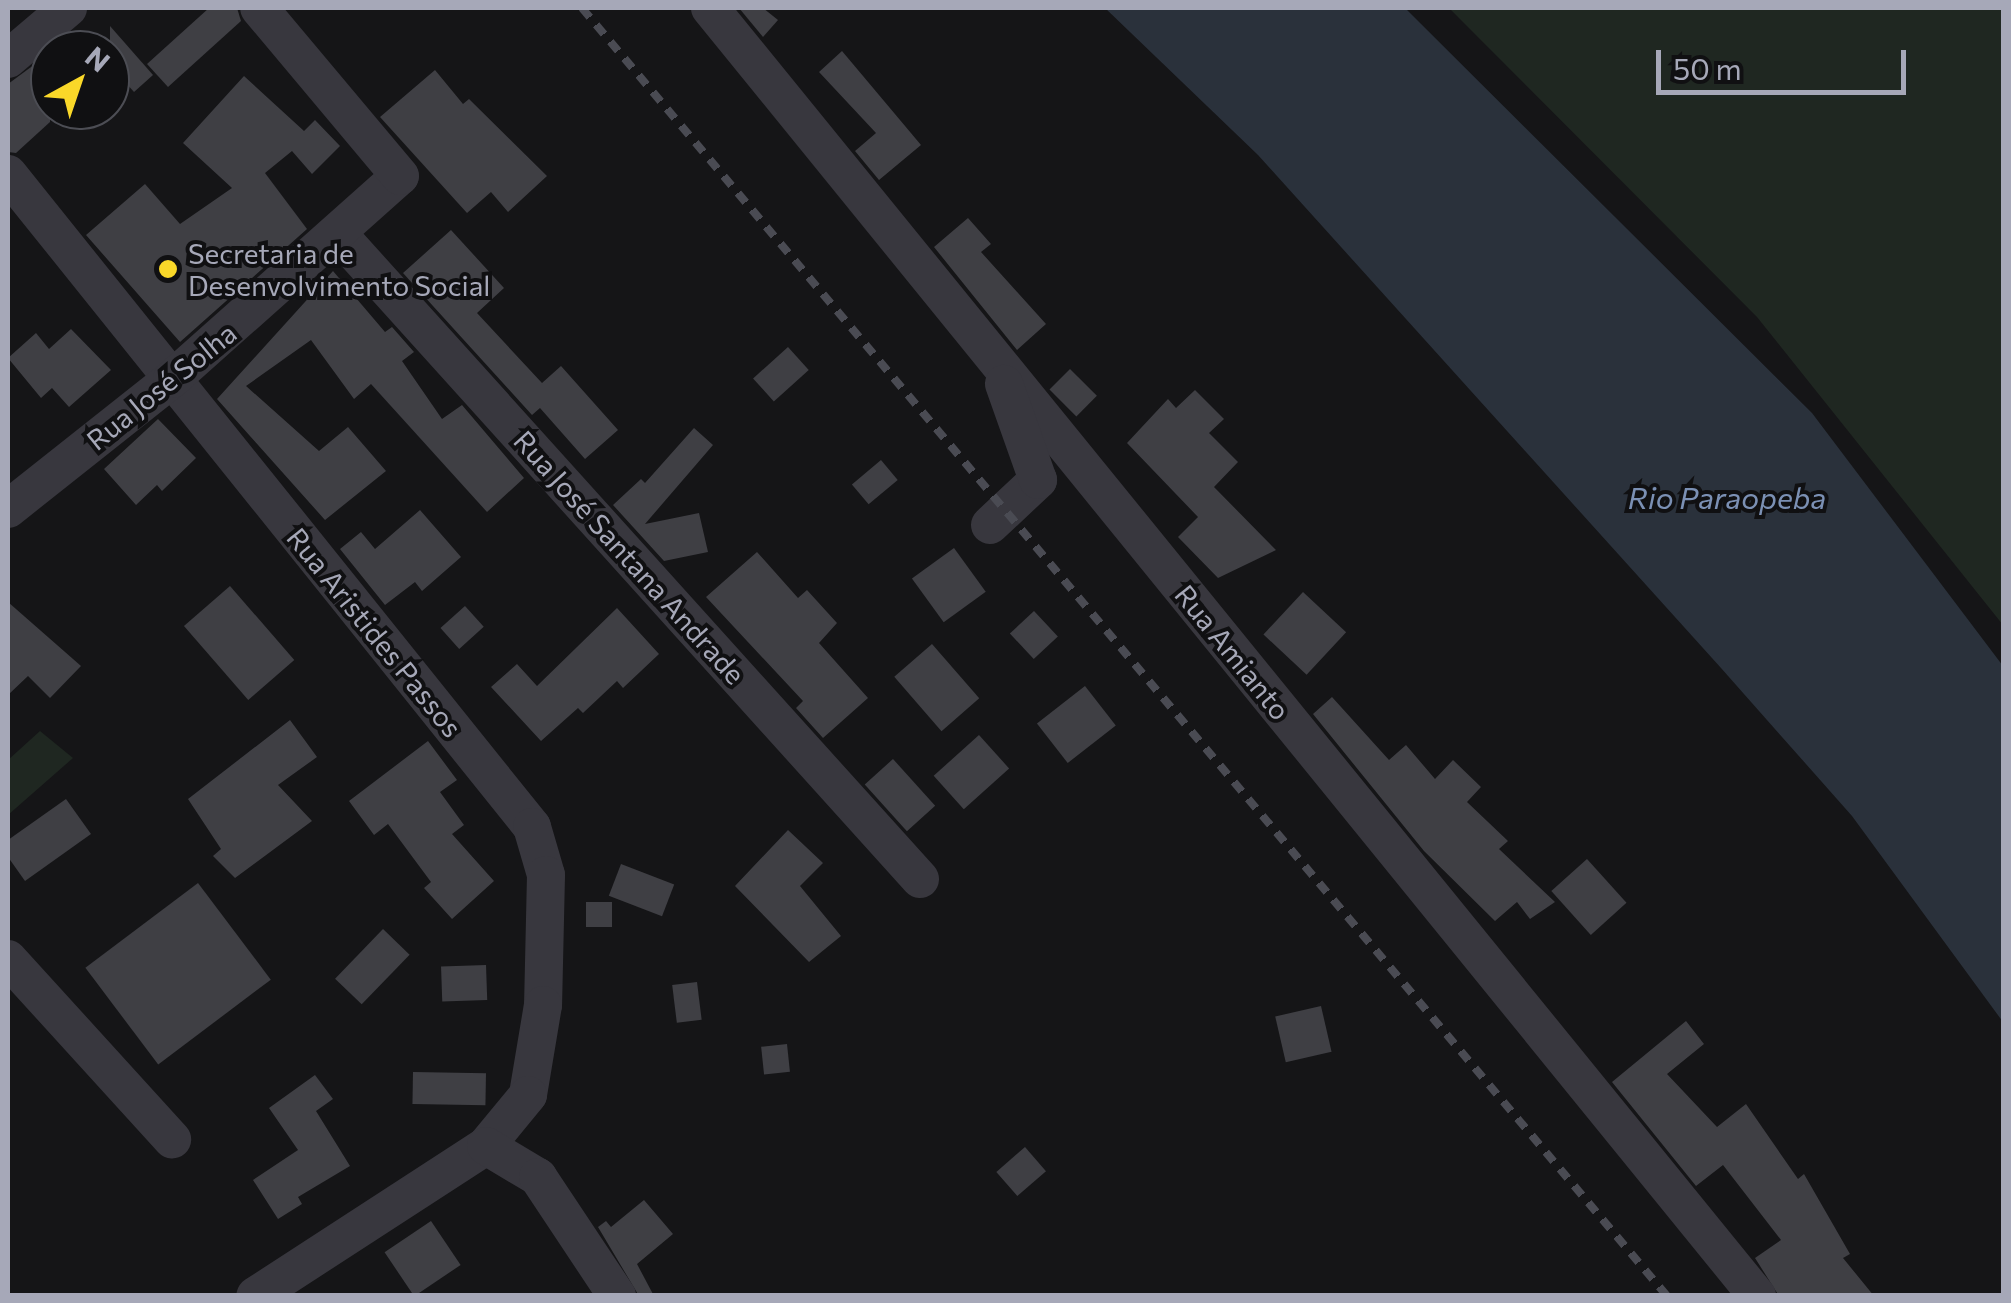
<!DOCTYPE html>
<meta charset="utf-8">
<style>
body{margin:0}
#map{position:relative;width:2011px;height:1303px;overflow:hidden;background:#151517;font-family:Commissioner,sans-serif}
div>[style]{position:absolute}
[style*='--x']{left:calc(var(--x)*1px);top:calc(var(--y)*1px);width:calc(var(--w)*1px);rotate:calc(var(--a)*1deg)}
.green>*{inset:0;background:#1f2721}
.water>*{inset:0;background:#2a313b}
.building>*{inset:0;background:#3f3f44;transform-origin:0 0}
.minor>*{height:38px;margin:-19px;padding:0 19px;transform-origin:19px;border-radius:19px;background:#38373e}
.rail>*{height:8px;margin-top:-4px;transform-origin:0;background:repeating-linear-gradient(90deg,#4a4b53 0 12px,transparent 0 22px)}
.dots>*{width:28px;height:28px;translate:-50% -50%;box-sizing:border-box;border:5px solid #101012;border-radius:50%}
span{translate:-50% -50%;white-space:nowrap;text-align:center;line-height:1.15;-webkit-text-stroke:8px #101012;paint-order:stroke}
.poi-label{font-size:28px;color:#a6a8b8}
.left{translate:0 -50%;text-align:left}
.street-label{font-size:28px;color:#a6a8b8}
.water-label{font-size:30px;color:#7b90b4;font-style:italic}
.frame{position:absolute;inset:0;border:10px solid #a6a8b8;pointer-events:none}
.north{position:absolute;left:30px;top:30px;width:100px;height:100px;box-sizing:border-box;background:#101012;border:2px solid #4c4d54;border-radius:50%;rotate:40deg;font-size:28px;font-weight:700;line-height:40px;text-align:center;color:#a6a8b8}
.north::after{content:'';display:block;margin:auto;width:35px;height:45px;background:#fad829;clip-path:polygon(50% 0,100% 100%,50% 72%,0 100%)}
.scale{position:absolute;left:1656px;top:50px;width:250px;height:45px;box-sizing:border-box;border:5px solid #a6a8b8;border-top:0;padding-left:12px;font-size:30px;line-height:35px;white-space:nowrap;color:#a6a8b8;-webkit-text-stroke:8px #101012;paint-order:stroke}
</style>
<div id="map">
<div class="green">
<div style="clip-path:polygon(1449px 8px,2003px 8px,2003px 625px,1757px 317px)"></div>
<div style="clip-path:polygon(40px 731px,73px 758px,8px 815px,8px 760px)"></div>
</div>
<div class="water">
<div style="clip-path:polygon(1105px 8px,1405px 8px,1812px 413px,2003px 666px,2003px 1022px,1852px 816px,1721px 668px,1258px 155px)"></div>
</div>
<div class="building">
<div style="clip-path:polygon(209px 8px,237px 8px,241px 21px,168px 87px,147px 64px)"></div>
<div style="clip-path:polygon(739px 8px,763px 8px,778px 20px,763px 37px)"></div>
<div style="clip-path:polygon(110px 26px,153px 75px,134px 92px,110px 65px)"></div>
<div style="clip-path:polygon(842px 51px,921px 145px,879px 180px,855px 151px,876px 133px,819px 72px)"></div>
<div style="clip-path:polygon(50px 53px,50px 122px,16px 153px,8px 152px,8px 84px)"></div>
<div style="clip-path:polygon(435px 70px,463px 104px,469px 99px,547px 176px,508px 212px,491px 192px,467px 213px,380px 117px)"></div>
<div style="clip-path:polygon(244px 76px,304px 131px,315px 120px,340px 146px,312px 174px,292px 151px,265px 173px,307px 229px,180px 342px,86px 235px,145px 184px,180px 224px,232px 188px,183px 143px)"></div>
<div style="clip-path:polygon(968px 218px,991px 244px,981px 252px,1046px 324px,1017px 350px,934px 247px)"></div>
<div style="clip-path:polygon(451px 230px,504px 288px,477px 313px,542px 383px,561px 366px,618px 430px,585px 459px,540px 408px,532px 415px,403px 273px)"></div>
<div style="clip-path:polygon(333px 271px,385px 332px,392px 327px,414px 352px,402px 361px,442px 419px,462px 405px,524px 478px,487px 512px,371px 384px,354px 399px,311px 340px,246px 386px,319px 451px,348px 427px,386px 471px,325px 520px,217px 399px)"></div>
<div style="clip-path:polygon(71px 329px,111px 370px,69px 407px,52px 388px,41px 398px,8px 358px,36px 333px,49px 349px)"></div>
<div style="left:788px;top:347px;width:31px;height:47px;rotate:48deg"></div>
<div style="left:1070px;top:369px;width:38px;height:29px;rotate:45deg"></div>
<div style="clip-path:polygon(1195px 390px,1224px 419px,1209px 433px,1238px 462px,1214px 487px,1276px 550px,1218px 578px,1178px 537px,1198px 517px,1127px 443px,1168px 399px,1176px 408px)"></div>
<div style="clip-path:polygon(158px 419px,196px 458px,162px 491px,157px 485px,136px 505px,104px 469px)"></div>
<div style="clip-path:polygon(694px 428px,713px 445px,645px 524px,699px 513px,708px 552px,664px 561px,613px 505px,641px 479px,645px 483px)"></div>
<div style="left:881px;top:460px;width:26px;height:38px;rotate:50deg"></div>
<div style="clip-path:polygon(420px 510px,461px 557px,422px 591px,415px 582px,385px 605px,340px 549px,361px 532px,375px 549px)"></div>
<div style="left:954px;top:548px;width:54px;height:52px;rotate:54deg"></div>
<div style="clip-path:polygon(757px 552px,798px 598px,807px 590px,837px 623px,819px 643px,868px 698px,823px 738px,796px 708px,803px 701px,706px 597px)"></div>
<div style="left:230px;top:586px;width:98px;height:61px;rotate:49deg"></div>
<div style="left:1303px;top:592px;width:59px;height:58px;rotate:43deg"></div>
<div style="clip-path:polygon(8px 602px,81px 666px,50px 698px,28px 676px,8px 695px)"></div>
<div style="left:465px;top:606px;width:28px;height:33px;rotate:48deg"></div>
<div style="clip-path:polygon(617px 608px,659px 654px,623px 688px,617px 681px,583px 713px,578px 708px,541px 741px,491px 687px,517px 664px,537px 686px)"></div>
<div style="left:1034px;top:611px;width:35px;height:33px;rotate:47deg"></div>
<div style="left:932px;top:644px;width:72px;height:50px;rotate:49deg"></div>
<div style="left:1085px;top:686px;width:50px;height:61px;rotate:52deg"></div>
<div style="clip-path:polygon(1332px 697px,1389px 760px,1406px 745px,1435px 779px,1453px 760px,1481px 787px,1467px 802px,1508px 841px,1499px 849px,1555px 902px,1530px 919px,1517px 902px,1495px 921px,1424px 851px,1313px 714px)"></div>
<div style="clip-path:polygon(290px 720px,317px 757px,278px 785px,312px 821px,235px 878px,213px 856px,221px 849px,188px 799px)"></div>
<div style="left:979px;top:735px;width:45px;height:61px;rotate:48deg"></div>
<div style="clip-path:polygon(428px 741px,457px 780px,440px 792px,464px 825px,452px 834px,494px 881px,452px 919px,424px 888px,431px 882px,388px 824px,374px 835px,349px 801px)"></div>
<div style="left:893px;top:759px;width:63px;height:38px;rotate:48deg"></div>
<div style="clip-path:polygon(66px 799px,91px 834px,25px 881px,8px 857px,8px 840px)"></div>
<div style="clip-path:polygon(788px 830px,823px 863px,800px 886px,841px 936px,809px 962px,735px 886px)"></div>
<div style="left:1587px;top:859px;width:59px;height:48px;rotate:48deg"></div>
<div style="left:621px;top:864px;width:57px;height:34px;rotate:21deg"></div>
<div style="left:198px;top:883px;width:121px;height:141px;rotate:53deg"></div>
<div style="left:586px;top:902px;width:26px;height:25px"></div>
<div style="left:383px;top:929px;width:37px;height:69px;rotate:44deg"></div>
<div style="left:486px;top:965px;width:35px;height:45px;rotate:88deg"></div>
<div style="left:697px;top:982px;width:38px;height:25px;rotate:83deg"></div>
<div style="left:1321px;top:1006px;width:47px;height:47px;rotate:77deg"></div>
<div style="clip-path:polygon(1686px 1021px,1704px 1044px,1667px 1074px,1717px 1127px,1746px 1104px,1798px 1179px,1804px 1174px,1850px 1254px,1843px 1258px,1874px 1296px,1779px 1296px,1755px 1258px,1781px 1240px,1723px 1165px,1696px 1186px,1612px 1082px)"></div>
<div style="left:787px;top:1044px;width:28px;height:26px;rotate:84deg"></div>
<div style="left:413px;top:1072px;width:73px;height:32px;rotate:1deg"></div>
<div style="clip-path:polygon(315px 1075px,333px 1099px,316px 1111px,350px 1166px,298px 1197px,302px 1204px,278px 1219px,253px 1180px,298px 1150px,269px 1108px)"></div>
<div style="left:1025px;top:1147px;width:32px;height:38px;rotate:49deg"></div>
<div style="clip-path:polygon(644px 1200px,673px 1234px,637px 1264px,654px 1296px,639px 1296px,598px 1227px,606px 1221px,611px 1227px)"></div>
<div style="left:431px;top:1221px;width:53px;height:56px;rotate:56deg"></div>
</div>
<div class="minor">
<div style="--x:710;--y:8;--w:1660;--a:50.89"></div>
<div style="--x:8;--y:59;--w:79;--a:-40.4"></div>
<div style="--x:8;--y:174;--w:837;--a:51.25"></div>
<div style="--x:532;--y:827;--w:50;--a:73.7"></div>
<div style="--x:546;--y:875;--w:130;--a:91.3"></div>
<div style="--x:543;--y:1005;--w:91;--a:99.5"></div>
<div style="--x:528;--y:1095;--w:66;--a:129.5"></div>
<div style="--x:486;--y:1146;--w:275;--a:147"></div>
<div style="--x:340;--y:236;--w:866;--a:47.95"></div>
<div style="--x:8;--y:509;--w:209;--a:-38.4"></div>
<div style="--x:172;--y:379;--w:305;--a:-41.7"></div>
<div style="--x:400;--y:176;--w:219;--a:-130"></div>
<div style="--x:990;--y:525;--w:66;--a:-43.2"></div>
<div style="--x:1038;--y:480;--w:102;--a:-109.5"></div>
<div style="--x:8;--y:959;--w:244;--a:47.7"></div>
<div style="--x:486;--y:1146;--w:61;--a:30.8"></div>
<div style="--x:538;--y:1177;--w:143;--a:56.4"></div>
</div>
<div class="rail">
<div style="--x:582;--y:8;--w:1684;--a:49.89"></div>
</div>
<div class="dots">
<div style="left:168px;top:269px;background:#fad829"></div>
</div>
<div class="poi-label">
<span class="left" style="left:188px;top:269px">Secretaria de<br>Desenvolvimento Social</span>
</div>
<div class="street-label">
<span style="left:161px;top:386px;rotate:-39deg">Rua José Solha</span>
<span style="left:630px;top:557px;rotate:48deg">Rua José Santana Andrade</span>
<span style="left:375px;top:632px;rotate:51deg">Rua Aristides Passos</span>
<span style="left:1233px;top:652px;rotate:51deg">Rua Amianto</span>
</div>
<div class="water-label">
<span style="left:1727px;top:497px">Rio Paraopeba</span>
</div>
<div class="frame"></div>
<div class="north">N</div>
<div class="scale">50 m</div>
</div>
